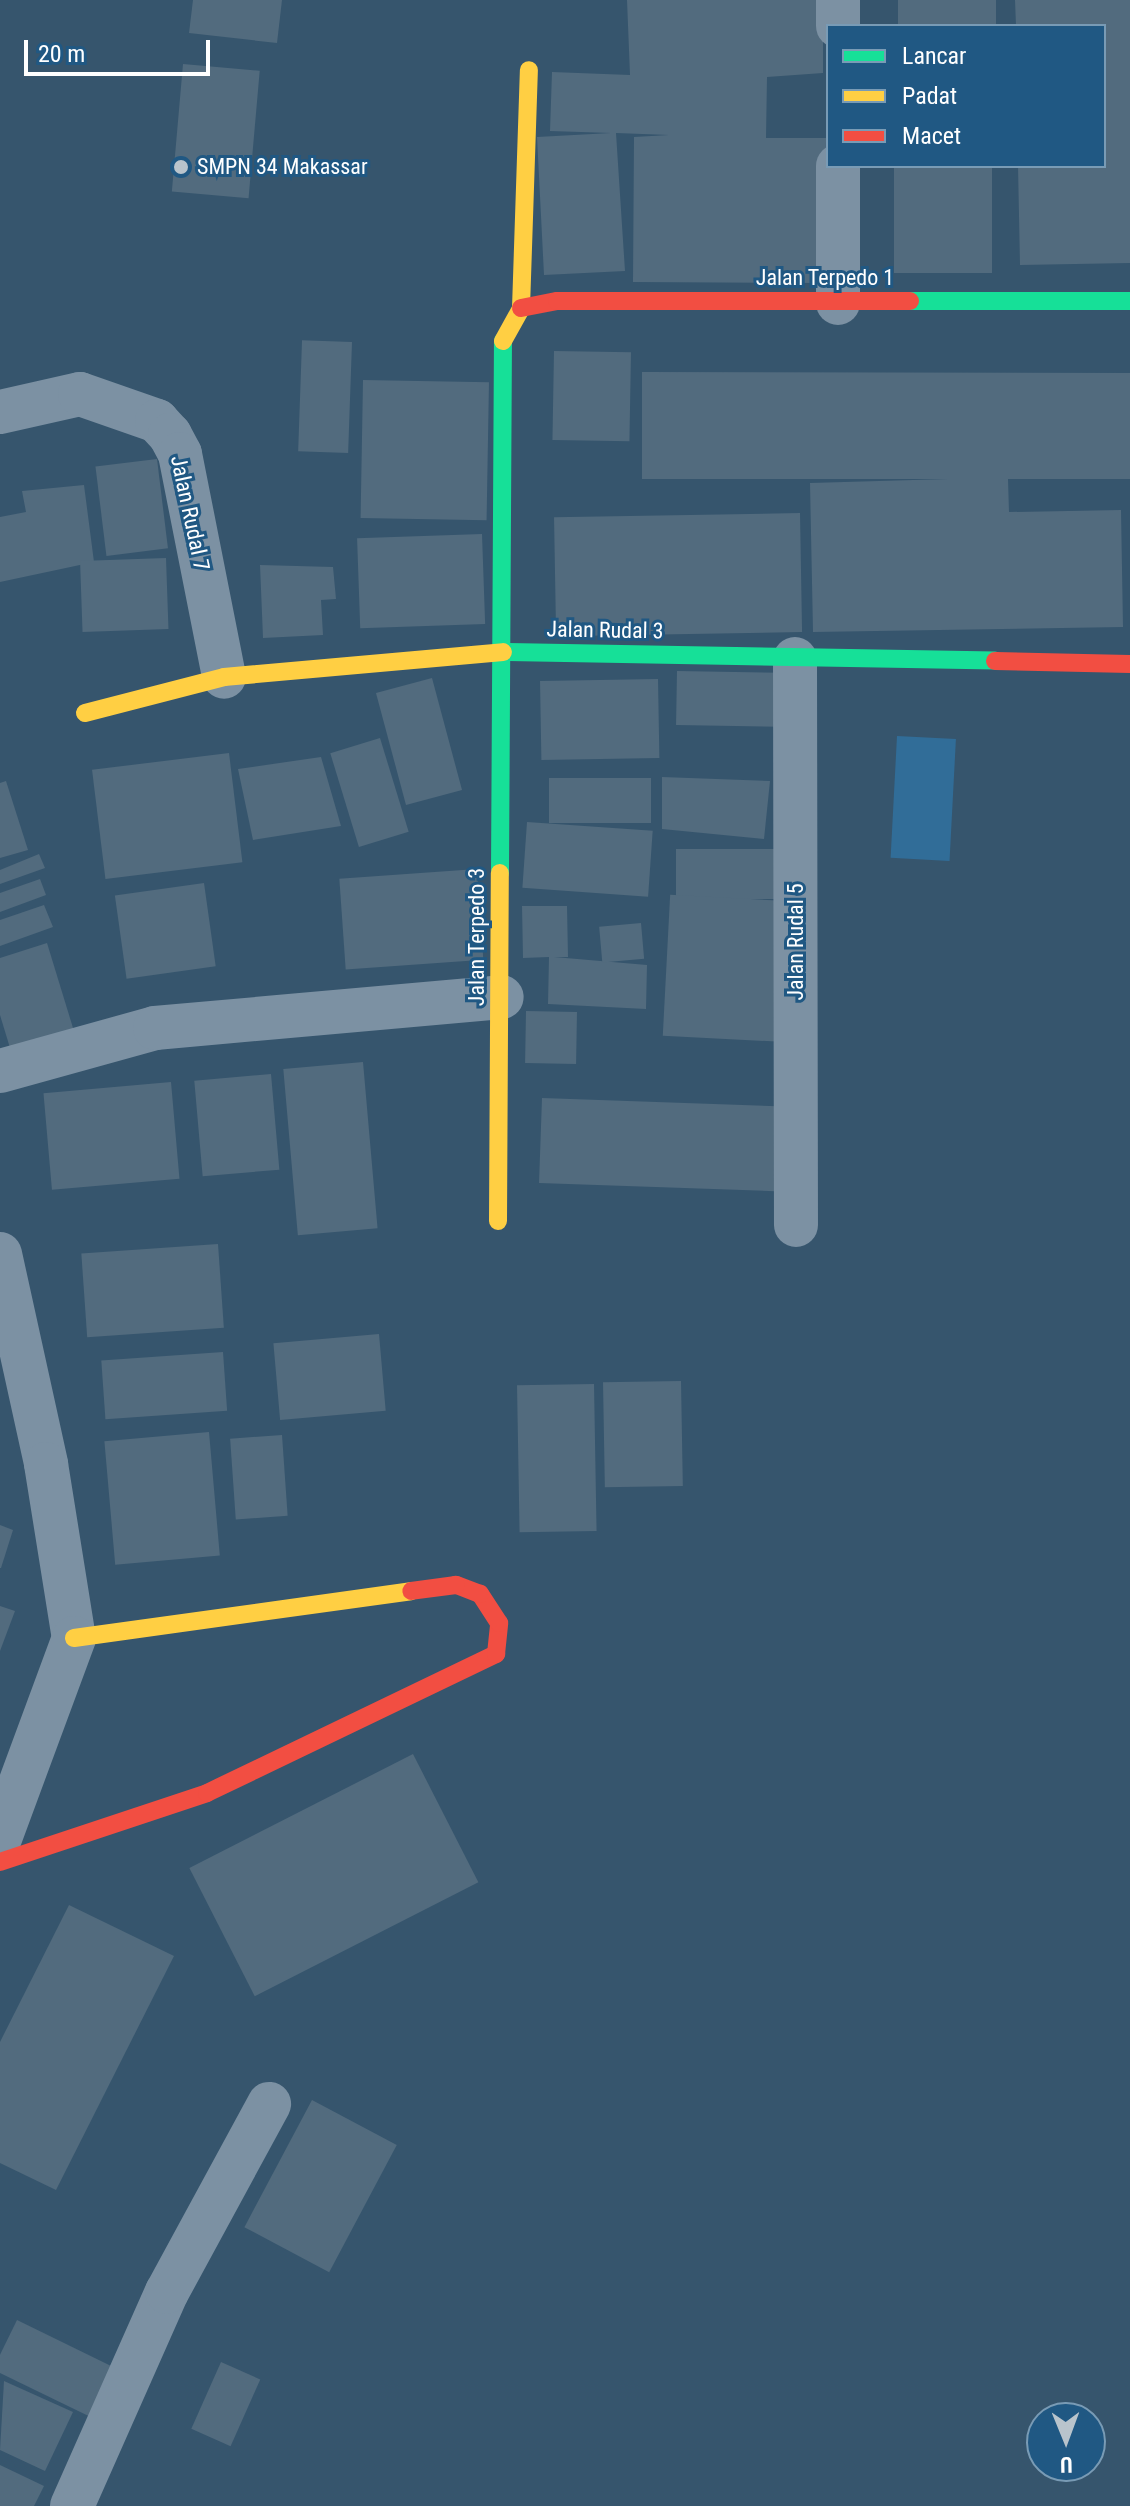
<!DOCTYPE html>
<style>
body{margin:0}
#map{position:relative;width:1130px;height:2506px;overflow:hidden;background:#36556d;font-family:"Roboto Condensed",sans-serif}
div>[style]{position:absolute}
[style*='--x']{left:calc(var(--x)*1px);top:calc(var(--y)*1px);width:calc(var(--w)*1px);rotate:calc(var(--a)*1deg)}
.green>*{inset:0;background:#316d98;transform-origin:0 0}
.building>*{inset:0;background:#526b7e;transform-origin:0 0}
.street>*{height:44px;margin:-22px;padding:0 22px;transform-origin:22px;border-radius:22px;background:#7c91a3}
.fast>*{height:18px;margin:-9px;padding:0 9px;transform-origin:9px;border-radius:9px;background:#16e098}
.slow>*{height:18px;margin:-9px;padding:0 9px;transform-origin:9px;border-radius:9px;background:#ffcf43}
.jam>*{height:18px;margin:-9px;padding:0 9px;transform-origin:9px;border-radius:9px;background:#f24e42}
.dots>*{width:22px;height:22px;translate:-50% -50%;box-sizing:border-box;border:4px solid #205883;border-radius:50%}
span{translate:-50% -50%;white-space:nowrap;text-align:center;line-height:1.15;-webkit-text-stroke:6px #205883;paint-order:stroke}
.poi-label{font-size:22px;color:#fff}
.left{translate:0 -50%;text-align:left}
.street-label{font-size:22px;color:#fff}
.legend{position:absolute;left:826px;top:24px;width:280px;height:144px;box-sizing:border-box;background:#205883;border:2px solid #799bb5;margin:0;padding:10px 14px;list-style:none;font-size:24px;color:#fff}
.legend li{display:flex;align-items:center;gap:16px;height:40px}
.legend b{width:40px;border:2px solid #799bb5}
.north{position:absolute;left:1026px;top:2402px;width:80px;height:80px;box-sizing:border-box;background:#205883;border:2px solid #799bb5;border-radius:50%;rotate:179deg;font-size:22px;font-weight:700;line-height:32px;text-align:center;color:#fff}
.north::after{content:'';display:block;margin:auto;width:28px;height:36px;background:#b9c4cc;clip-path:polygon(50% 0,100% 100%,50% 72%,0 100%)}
.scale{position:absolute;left:24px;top:40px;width:186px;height:36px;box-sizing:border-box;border:4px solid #fff;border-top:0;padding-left:10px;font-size:24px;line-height:28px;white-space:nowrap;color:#fff;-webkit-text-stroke:6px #205883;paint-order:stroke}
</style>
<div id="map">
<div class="green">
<div style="left:897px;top:736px;width:59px;height:122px;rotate:3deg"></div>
</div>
<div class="building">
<div style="clip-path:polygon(193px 0,282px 0,277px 43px,189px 33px)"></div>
<div style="clip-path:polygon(627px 0,823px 0,823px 73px,767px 77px,766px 138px,826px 138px,825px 283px,633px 282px,634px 137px,669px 135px,616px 133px,625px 271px,544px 275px,537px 137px,611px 133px,550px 131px,552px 72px,630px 75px)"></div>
<div style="left:898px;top:0;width:98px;height:26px"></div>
<div style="clip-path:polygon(1015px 0,1130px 0,1130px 263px,1020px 265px,1018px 166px,1104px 166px,1104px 26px,1016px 26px)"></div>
<div style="left:183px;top:64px;width:77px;height:128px;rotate:5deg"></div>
<div style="left:894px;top:166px;width:98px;height:107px"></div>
<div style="left:352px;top:342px;width:111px;height:50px;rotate:92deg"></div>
<div style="left:554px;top:351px;width:77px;height:89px;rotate:1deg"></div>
<div style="clip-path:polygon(642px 372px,1130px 373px,1130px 479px,1008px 479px,1009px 512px,1121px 510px,1123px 627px,813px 632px,810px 483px,948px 479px,642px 479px)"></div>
<div style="left:363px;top:380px;width:126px;height:138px;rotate:1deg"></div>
<div style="left:157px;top:459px;width:90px;height:62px;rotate:83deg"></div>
<div style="clip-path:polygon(84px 485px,94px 562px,0 582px,0 517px,26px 512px,22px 491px)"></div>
<div style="left:800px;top:513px;width:119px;height:246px;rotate:89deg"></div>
<div style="left:482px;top:534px;width:90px;height:125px;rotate:88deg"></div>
<div style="left:166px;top:558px;width:71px;height:86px;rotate:88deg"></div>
<div style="clip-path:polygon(260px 565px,333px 567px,336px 599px,321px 600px,323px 635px,263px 638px)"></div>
<div style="left:677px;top:671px;width:104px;height:54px;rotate:1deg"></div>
<div style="left:432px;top:678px;width:116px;height:58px;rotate:75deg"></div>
<div style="left:658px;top:679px;width:79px;height:118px;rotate:89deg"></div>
<div style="left:380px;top:738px;width:98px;height:52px;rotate:73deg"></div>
<div style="left:229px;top:753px;width:110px;height:138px;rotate:83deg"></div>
<div style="clip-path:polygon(321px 757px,341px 826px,253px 840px,238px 769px)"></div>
<div style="clip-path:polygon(662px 777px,770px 781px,764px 839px,662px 829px)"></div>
<div style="left:651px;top:778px;width:45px;height:102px;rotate:90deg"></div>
<div style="clip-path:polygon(6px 781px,28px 850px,0 858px,0 783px)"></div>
<div style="left:527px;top:822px;width:126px;height:66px;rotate:4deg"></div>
<div style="left:676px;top:849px;width:104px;height:50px"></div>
<div style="clip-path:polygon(39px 854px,45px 868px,0 884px,0 870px)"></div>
<div style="left:477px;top:869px;width:91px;height:138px;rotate:86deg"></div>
<div style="clip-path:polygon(40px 879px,46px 895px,0 912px,0 893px)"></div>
<div style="left:204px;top:883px;width:84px;height:90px;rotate:82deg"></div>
<div style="left:788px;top:901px;width:141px;height:118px;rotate:93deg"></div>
<div style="clip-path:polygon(44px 905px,53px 927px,0 946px,0 920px)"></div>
<div style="clip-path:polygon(522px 906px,567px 906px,568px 957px,554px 957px,647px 965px,646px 1009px,548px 1004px,549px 957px,523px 958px)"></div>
<div style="left:641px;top:923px;width:36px;height:42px;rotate:85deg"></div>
<div style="clip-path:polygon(47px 943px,77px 1041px,14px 1061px,0 1015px,0 958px)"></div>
<div style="left:526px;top:1011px;width:51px;height:52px;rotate:1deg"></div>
<div style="left:363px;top:1062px;width:167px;height:80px;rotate:85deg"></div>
<div style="left:271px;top:1074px;width:96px;height:77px;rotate:85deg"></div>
<div style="left:171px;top:1082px;width:97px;height:128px;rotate:85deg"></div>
<div style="left:542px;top:1098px;width:243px;height:85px;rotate:2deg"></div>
<div style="left:218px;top:1244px;width:84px;height:137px;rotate:86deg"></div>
<div style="left:379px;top:1334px;width:77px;height:106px;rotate:85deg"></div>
<div style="left:223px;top:1352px;width:59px;height:122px;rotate:86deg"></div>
<div style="left:681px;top:1381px;width:105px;height:78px;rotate:89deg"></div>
<div style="left:594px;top:1384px;width:147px;height:77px;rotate:89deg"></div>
<div style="left:209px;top:1432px;width:124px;height:105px;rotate:85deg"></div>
<div style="left:282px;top:1435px;width:81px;height:52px;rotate:86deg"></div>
<div style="clip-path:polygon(0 1525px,13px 1530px,1px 1568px,0 1568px)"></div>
<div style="clip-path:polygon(0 1606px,15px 1611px,0 1651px)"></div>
<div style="left:413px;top:1754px;width:144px;height:251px;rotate:63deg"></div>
<div style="clip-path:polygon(69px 1905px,174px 1956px,56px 2190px,0 2163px,0 2042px)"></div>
<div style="left:312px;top:2100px;width:96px;height:144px;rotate:28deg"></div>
<div style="left:17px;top:2320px;width:107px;height:55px;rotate:26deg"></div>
<div style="left:221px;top:2362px;width:43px;height:73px;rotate:24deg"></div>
<div style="clip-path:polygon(4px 2381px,73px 2412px,45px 2471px,0 2450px)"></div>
<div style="clip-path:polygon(0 2465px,44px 2486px,34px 2506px,0 2506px)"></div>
</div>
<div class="street">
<div style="--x:838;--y:0;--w:26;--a:90"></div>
<div style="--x:838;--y:166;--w:137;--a:90"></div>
<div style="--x:0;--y:412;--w:82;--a:-12.7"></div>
<div style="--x:80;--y:394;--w:82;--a:19.3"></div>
<div style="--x:157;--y:421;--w:19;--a:47"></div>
<div style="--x:170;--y:435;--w:21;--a:62"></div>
<div style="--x:180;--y:454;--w:227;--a:78.8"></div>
<div style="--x:795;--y:659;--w:566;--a:89.9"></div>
<div style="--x:0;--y:1071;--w:161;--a:-15.5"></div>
<div style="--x:155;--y:1028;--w:348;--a:-5.1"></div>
<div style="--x:0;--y:1254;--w:215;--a:77.6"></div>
<div style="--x:46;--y:1464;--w:176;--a:80.9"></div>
<div style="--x:74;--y:1638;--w:213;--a:110.3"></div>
<div style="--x:72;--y:2506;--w:234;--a:-66.1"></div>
<div style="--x:167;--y:2292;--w:214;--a:-61.5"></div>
</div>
<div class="fast">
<div style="--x:910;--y:301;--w:220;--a:0"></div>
<div style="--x:503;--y:652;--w:492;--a:1"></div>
<div style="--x:500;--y:873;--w:532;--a:-89.68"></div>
</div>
<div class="slow">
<div style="--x:503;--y:341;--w:38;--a:-61"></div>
<div style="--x:521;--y:308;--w:238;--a:-88.1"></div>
<div style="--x:85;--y:713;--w:144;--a:-14.5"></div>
<div style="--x:224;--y:677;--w:280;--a:-5.1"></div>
<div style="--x:498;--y:1221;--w:348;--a:-89.7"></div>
<div style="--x:74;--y:1638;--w:340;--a:-7.9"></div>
</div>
<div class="jam">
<div style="--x:521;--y:308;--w:37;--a:-11"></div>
<div style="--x:557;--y:301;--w:353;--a:0"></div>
<div style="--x:995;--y:661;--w:135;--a:1.3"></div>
<div style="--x:0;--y:1862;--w:218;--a:-18.4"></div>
<div style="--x:207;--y:1793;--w:321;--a:-25.7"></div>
<div style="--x:496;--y:1654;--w:31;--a:-84"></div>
<div style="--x:499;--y:1623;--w:35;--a:-123"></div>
<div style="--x:480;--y:1594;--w:26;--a:-159"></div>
<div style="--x:456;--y:1585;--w:45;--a:172.4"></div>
</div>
<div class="dots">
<div style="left:181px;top:167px;background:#b9c4cc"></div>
</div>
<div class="poi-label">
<span class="left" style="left:197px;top:167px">SMPN 34 Makassar</span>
</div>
<div class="street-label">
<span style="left:825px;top:278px">Jalan Terpedo 1</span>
<span style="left:190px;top:513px;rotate:78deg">Jalan Rudal 7</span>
<span style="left:605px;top:630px;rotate:1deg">Jalan Rudal 3</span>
<span style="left:477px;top:937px;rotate:-90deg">Jalan Terpedo 3</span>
<span style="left:796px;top:942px;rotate:-90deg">Jalan Rudal 5</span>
</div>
<ul class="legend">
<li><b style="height:10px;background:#16e098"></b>Lancar</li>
<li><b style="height:10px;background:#ffcf43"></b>Padat</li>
<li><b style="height:10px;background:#f24e42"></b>Macet</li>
</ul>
<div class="north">U</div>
<div class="scale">20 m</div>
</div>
